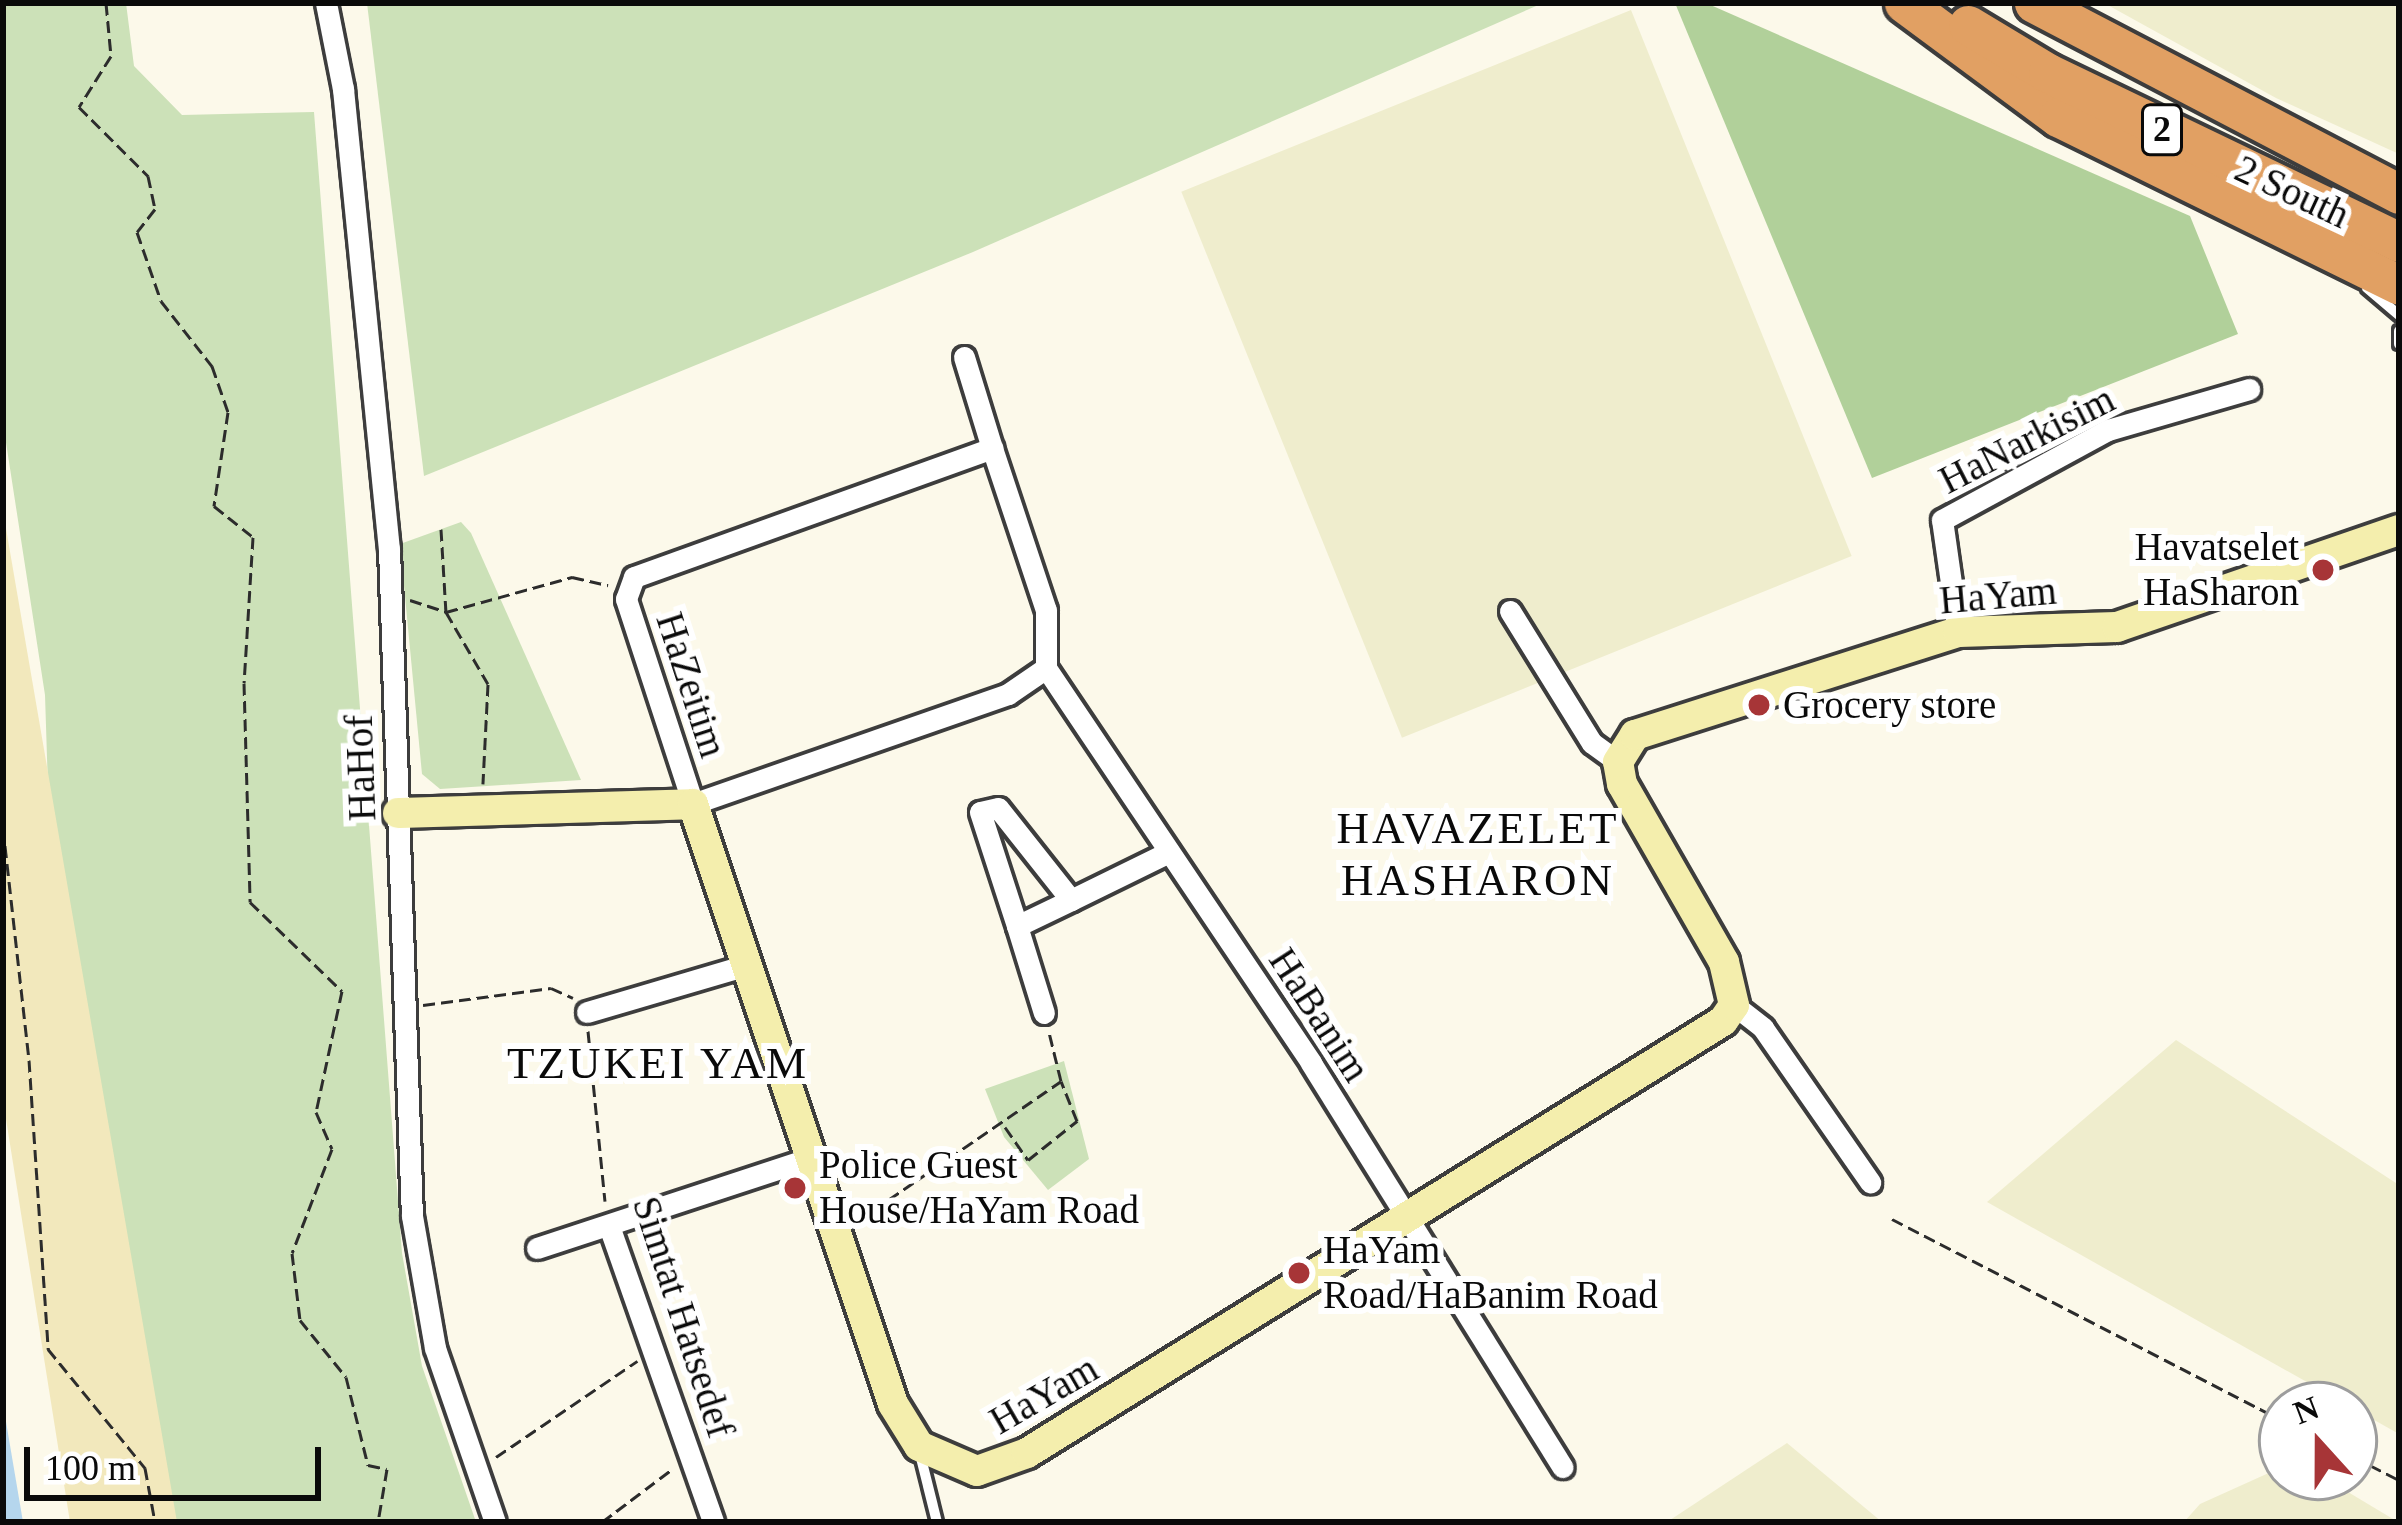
<!DOCTYPE html>
<style>
body{margin:0}
#map{position:relative;width:2402px;height:1525px;overflow:hidden;background:#fcf9ea;font-family:"Times New Roman",serif}
div>[style]{position:absolute}
[style*='--x']{left:calc(var(--x)*1px);top:calc(var(--y)*1px);width:calc(var(--w)*1px);rotate:calc(var(--a)*1deg)}
.farmland>*{inset:0;background:#efedcd;transform-origin:0 0}
.green>*{inset:0;background:#cce1b8}
.forest>*{inset:0;background:#b1d09a}
.sand>*{inset:0;background:#f2e8bc}
.water>*{inset:0;background:#b5d6ed}
.path>*{height:3px;margin-top:-1.5px;transform-origin:0;background:repeating-linear-gradient(90deg,#2c2c2c 0 12px,transparent 0 18px)}
.roads{filter:drop-shadow(3px 0 #3d3d3d) drop-shadow(-3px 0 #3d3d3d) drop-shadow(0 3px #3d3d3d) drop-shadow(0 -3px #3d3d3d)}
.lane>*{height:10px;margin:-5px;padding:0 5px;transform-origin:5px;border-radius:5px;background:#fff}
.street>*{height:21px;margin:-10.5px;padding:0 10.5px;transform-origin:10.5px;border-radius:10.5px;background:#fff}
.secondary>*{height:30px;margin:-15px;padding:0 15px;transform-origin:15px;border-radius:15px;background:#f4eead}
.highway>*{height:39px;margin:-19.5px;padding:0 19.5px;transform-origin:19.5px;border-radius:19.5px;background:#e1a063}
.dots>*{width:33px;height:33px;translate:-50% -50%;box-sizing:border-box;border:6px solid #fff;border-radius:50%}
span{translate:-50% -50%;white-space:nowrap;text-align:center;line-height:1.15;-webkit-text-stroke:12px #fff;paint-order:stroke}
.shield-label span{padding:3px 9px;background:#fff;border:3px solid;border-radius:9px;-webkit-text-stroke-width:0}
.shield-label{font-size:36px;color:#0a0a0a;font-weight:700}
.street-label{font-size:39px;color:#0a0a0a}
.poi-label{font-size:39px;color:#0a0a0a}
.right{translate:-100% -50%;text-align:right}
.left{translate:0 -50%;text-align:left}
.quarter-label{font-size:45px;color:#0a0a0a;letter-spacing:3px}
.frame{position:absolute;inset:0;border:6px solid #0a0a0a;pointer-events:none}
.north{position:absolute;left:2258px;top:1381px;width:120px;height:120px;box-sizing:border-box;background:#fff;border:3px solid #9d9d9d;border-radius:50%;rotate:339deg;font-size:33px;font-weight:700;line-height:48px;text-align:center;color:#0a0a0a}
.north::after{content:'';display:block;margin:auto;width:42px;height:54px;background:#a73537;clip-path:polygon(50% 0,100% 100%,50% 72%,0 100%)}
.scale{position:absolute;left:24px;top:1447px;width:297px;height:54px;box-sizing:border-box;border:6px solid #0a0a0a;border-top:0;padding-left:15px;font-size:36px;line-height:42px;white-space:nowrap;color:#0a0a0a;-webkit-text-stroke:9px #fff;paint-order:stroke}
</style>
<div id="map">
<div class="farmland">
<div style="clip-path:polygon(2104px 3px,2399px 3px,2399px 154px,2276px 98px)"></div>
<div style="left:1631px;top:10px;width:589px;height:485px;rotate:68deg"></div>
<div style="clip-path:polygon(2176px 1040px,2399px 1185px,2399px 1434px,1987px 1202px)"></div>
<div style="clip-path:polygon(1787px 1443px,1882px 1522px,1667px 1522px)"></div>
<div style="clip-path:polygon(2282px 1467px,2282px 1477px,2323px 1477px,2398px 1522px,2184px 1522px,2200px 1504px)"></div>
</div>
<div class="green">
<div style="clip-path:polygon(3px 3px,126px 3px,134px 66px,182px 115px,314px 112px,402px 1253px,422px 1366px,476px 1522px,153px 1522px,62px 1225px,45px 695px,3px 423px)"></div>
<div style="clip-path:polygon(367px 3px,1543px 3px,973px 252px,424px 476px)"></div>
<div style="clip-path:polygon(461px 522px,471px 533px,581px 780px,440px 789px,422px 774px,400px 544px)"></div>
<div style="clip-path:polygon(1064px 1061px,1089px 1159px,1048px 1190px,1004px 1137px,985px 1089px)"></div>
</div>
<div class="forest">
<div style="clip-path:polygon(1675px 3px,1706px 3px,2190px 216px,2238px 334px,1872px 478px)"></div>
</div>
<div class="sand">
<div style="clip-path:polygon(3px 511px,177px 1522px,70px 1522px,3px 1100px)"></div>
</div>
<div class="water">
<div style="clip-path:polygon(3px 1404px,23px 1522px,3px 1522px)"></div>
</div>
<div class="path">
<div style="--x:106;--y:3;--w:53;--a:84.6"></div>
<div style="--x:111;--y:56;--w:60;--a:122.1"></div>
<div style="--x:79;--y:107;--w:98;--a:45"></div>
<div style="--x:148;--y:176;--w:34;--a:78"></div>
<div style="--x:155;--y:209;--w:29;--a:128"></div>
<div style="--x:137;--y:232;--w:73;--a:70.8"></div>
<div style="--x:161;--y:301;--w:83;--a:51.9"></div>
<div style="--x:212;--y:366;--w:49;--a:70.8"></div>
<div style="--x:228;--y:412;--w:95;--a:98.5"></div>
<div style="--x:214;--y:506;--w:50;--a:38.5"></div>
<div style="--x:253;--y:537;--w:146;--a:93.5"></div>
<div style="--x:244;--y:683;--w:219;--a:88.4"></div>
<div style="--x:250;--y:902;--w:128;--a:44.1"></div>
<div style="--x:342;--y:991;--w:124;--a:102.1"></div>
<div style="--x:316;--y:1112;--w:40;--a:66.6"></div>
<div style="--x:332;--y:1149;--w:111;--a:111"></div>
<div style="--x:292;--y:1253;--w:67;--a:83.2"></div>
<div style="--x:300;--y:1320;--w:73;--a:51.1"></div>
<div style="--x:346;--y:1377;--w:91;--a:76"></div>
<div style="--x:368;--y:1465;--w:19;--a:12"></div>
<div style="--x:387;--y:1469;--w:54;--a:99.6"></div>
<div style="--x:441;--y:529;--w:83;--a:86.6"></div>
<div style="--x:446;--y:612;--w:83;--a:59.7"></div>
<div style="--x:488;--y:684;--w:100;--a:92.9"></div>
<div style="--x:410;--y:600;--w:38;--a:18"></div>
<div style="--x:446;--y:612;--w:131;--a:-15.5"></div>
<div style="--x:572;--y:577;--w:37;--a:13"></div>
<div style="--x:3;--y:828;--w:233;--a:83.6"></div>
<div style="--x:29;--y:1060;--w:290;--a:86.2"></div>
<div style="--x:48;--y:1349;--w:154;--a:50.8"></div>
<div style="--x:145;--y:1468;--w:55;--a:79.5"></div>
<div style="--x:423;--y:1005;--w:129;--a:-7.6"></div>
<div style="--x:551;--y:988;--w:24;--a:24"></div>
<div style="--x:588;--y:1031;--w:171;--a:84.3"></div>
<div style="--x:1005;--y:1127;--w:40;--a:55.1"></div>
<div style="--x:1028;--y:1160;--w:63;--a:-38.5"></div>
<div style="--x:1077;--y:1121;--w:43;--a:-111.8"></div>
<div style="--x:1892;--y:1219;--w:439;--a:27.3"></div>
<div style="--x:859;--y:1220;--w:245;--a:-34.5"></div>
<div style="--x:1061;--y:1081;--w:50;--a:-103.8"></div>
<div style="--x:496;--y:1457;--w:171;--a:-34.2"></div>
<div style="--x:2354;--y:1457;--w:51;--a:27.1"></div>
<div style="--x:602;--y:1522;--w:86;--a:-37"></div>
</div>
<div class="roads">
<div class="lane">
<div style="--x:2367;--y:288;--w:42;--a:40.2"></div>
<div style="--x:2399;--y:331;--w:13;--a:90"></div>
<div style="--x:919;--y:1450;--w:74;--a:76"></div>
</div>
<div class="street">
<div style="--x:326;--y:3;--w:88;--a:78.8"></div>
<div style="--x:343;--y:89;--w:462;--a:84.3"></div>
<div style="--x:389;--y:549;--w:667;--a:88.03"></div>
<div style="--x:412;--y:1216;--w:134;--a:80.1"></div>
<div style="--x:435;--y:1348;--w:184;--a:71"></div>
<div style="--x:964;--y:357;--w:95;--a:72.9"></div>
<div style="--x:992;--y:448;--w:171;--a:71.6"></div>
<div style="--x:1046;--y:610;--w:58;--a:90"></div>
<div style="--x:1046;--y:668;--w:46;--a:145.6"></div>
<div style="--x:1008;--y:694;--w:334;--a:160.8"></div>
<div style="--x:693;--y:804;--w:216;--a:-108.1"></div>
<div style="--x:626;--y:599;--w:23;--a:-70"></div>
<div style="--x:634;--y:577;--w:381;--a:-19.8"></div>
<div style="--x:1510;--y:611;--w:155;--a:58.2"></div>
<div style="--x:1592;--y:743;--w:32;--a:36"></div>
<div style="--x:1958;--y:632;--w:113;--a:-98.1"></div>
<div style="--x:1942;--y:520;--w:189;--a:-28.5"></div>
<div style="--x:2108;--y:430;--w:147;--a:-16.2"></div>
<div style="--x:1046;--y:668;--w:476;--a:56.1"></div>
<div style="--x:1311;--y:1063;--w:476;--a:58.1"></div>
<div style="--x:1071;--y:900;--w:117;--a:-128.4"></div>
<div style="--x:998;--y:808;--w:18;--a:167"></div>
<div style="--x:980;--y:812;--w:120;--a:72"></div>
<div style="--x:1017;--y:926;--w:60;--a:-25.7"></div>
<div style="--x:1071;--y:900;--w:109;--a:-26.1"></div>
<div style="--x:1017;--y:926;--w:91;--a:72.8"></div>
<div style="--x:1734;--y:1005;--w:37;--a:38"></div>
<div style="--x:1763;--y:1028;--w:188;--a:55.2"></div>
<div style="--x:587;--y:1012;--w:167;--a:-16.4"></div>
<div style="--x:609;--y:1226;--w:314;--a:70.6"></div>
<div style="--x:537;--y:1248;--w:285;--a:-18.2"></div>
</div>
<div class="secondary">
<div style="--x:398;--y:813;--w:295;--a:-1.7"></div>
<div style="--x:693;--y:804;--w:632;--a:71.57"></div>
<div style="--x:893;--y:1404;--w:49;--a:58.2"></div>
<div style="--x:919;--y:1446;--w:63;--a:23.3"></div>
<div style="--x:977;--y:1471;--w:53;--a:-19.8"></div>
<div style="--x:1027;--y:1453;--w:819;--a:-31.83"></div>
<div style="--x:1723;--y:1021;--w:19;--a:-55"></div>
<div style="--x:1734;--y:1005;--w:44;--a:-103.1"></div>
<div style="--x:1724;--y:962;--w:205;--a:-119.8"></div>
<div style="--x:1622;--y:784;--w:22;--a:-100"></div>
<div style="--x:1618;--y:762;--w:32;--a:-58"></div>
<div style="--x:1635;--y:735;--w:339;--a:-17.7"></div>
<div style="--x:1958;--y:632;--w:159;--a:-1.8"></div>
<div style="--x:2117;--y:627;--w:298;--a:-19"></div>
</div>
<div class="highway">
<div style="--x:1904;--y:3;--w:192;--a:36.5"></div>
<div style="--x:2058;--y:117;--w:380;--a:26.2"></div>
<div style="--x:2034;--y:3;--w:412;--a:27.6"></div>
<div style="--x:1968;--y:25;--w:93;--a:31"></div>
<div style="--x:2048;--y:73;--w:390;--a:25.7"></div>
</div>
</div>
<div class="dots">
<div style="left:2323px;top:570px;background:#a73537"></div>
<div style="left:1759px;top:705px;background:#a73537"></div>
<div style="left:795px;top:1188px;background:#a73537"></div>
<div style="left:1299px;top:1273px;background:#a73537"></div>
</div>
<div class="shield-label">
<span style="left:2162px;top:130px">2</span>
</div>
<div class="street-label">
<span style="left:2292px;top:192px;rotate:25deg">2 South</span>
<span style="left:2027px;top:440px;rotate:-27deg">HaNarkisim</span>
<span style="left:1998px;top:596px;rotate:-5deg">HaYam</span>
<span style="left:691px;top:685px;rotate:72deg">HaZeitim</span>
<span style="left:361px;top:768px;rotate:-92deg">HaHof</span>
<span style="left:1319px;top:1015px;rotate:57deg">HaBanim</span>
<span style="left:683px;top:1317px;rotate:72deg">Simtat Hatsedef</span>
<span style="left:1044px;top:1395px;rotate:-30deg">HaYam</span>
</div>
<div class="poi-label">
<span class="right" style="left:2299px;top:570px">Havatselet<br>HaSharon</span>
<span class="left" style="left:1783px;top:705px">Grocery store</span>
<span class="left" style="left:819px;top:1188px">Police Guest<br>House/HaYam Road</span>
<span class="left" style="left:1323px;top:1273px">HaYam<br>Road/HaBanim Road</span>
</div>
<div class="quarter-label">
<span style="left:1478px;top:855px">HAVAZELET<br>HASHARON</span>
<span style="left:658px;top:1064px">TZUKEI YAM</span>
</div>
<div class="frame"></div>
<div class="north">N</div>
<div class="scale">100 m</div>
</div>
